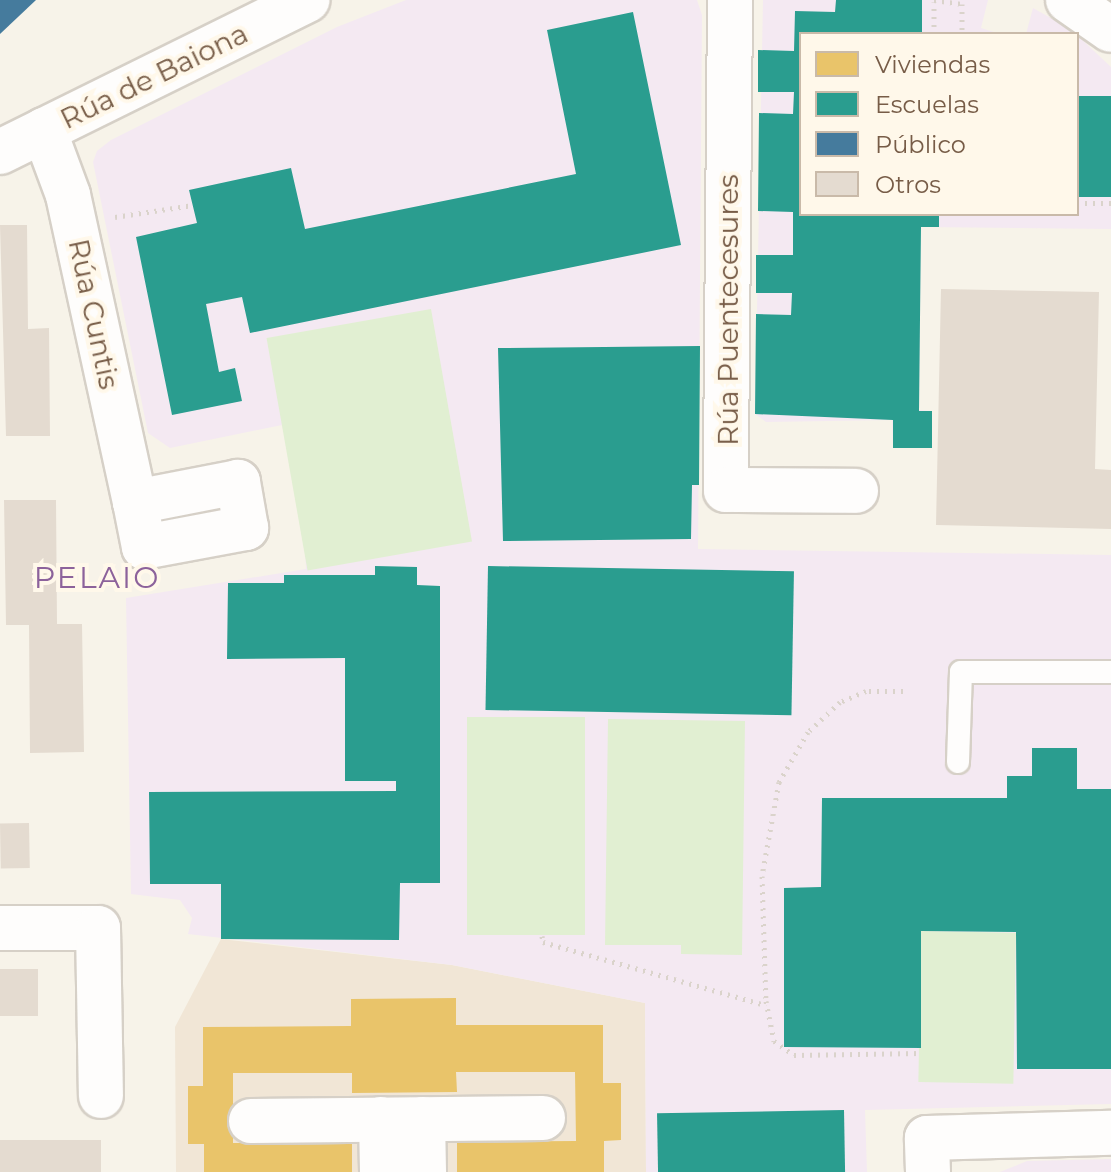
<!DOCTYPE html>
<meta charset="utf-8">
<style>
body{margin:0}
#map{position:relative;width:1111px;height:1172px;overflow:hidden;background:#f7f3e9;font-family:Montserrat,sans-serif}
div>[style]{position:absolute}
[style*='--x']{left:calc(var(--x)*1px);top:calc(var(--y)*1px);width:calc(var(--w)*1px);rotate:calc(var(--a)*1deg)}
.residential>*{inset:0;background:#f1e6d6}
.education>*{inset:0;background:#f4e9f2}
.green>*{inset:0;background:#e1efd2;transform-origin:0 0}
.homes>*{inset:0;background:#e9c46a}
.schools>*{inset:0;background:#2a9d8f;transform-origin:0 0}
.public>*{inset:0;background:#457b9d}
.building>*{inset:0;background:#e4dbd0;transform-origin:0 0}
.path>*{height:5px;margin-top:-2.5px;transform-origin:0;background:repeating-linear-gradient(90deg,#dad3cb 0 2px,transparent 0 8px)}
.roads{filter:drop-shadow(2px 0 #d6d0c7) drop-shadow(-2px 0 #d6d0c7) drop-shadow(0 2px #d6d0c7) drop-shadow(0 -2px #d6d0c7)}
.lane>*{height:22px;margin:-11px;padding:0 11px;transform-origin:11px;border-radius:11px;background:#fefdfc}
.street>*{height:44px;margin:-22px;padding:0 22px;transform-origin:22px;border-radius:22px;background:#fefdfc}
span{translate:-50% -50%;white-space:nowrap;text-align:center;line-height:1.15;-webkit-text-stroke:8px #fff8ea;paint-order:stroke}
.street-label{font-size:28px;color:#775c47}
.neighbourhood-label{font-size:30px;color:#8c629b;letter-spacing:2px}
.legend{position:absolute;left:799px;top:32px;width:280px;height:184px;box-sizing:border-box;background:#fff8ea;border:2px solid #c9baa9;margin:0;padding:10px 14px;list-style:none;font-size:24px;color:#775c47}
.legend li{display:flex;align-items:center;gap:16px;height:40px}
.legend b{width:40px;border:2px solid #c9baa9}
</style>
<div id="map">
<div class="residential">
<div style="clip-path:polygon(221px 939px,452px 965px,645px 1003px,646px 1172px,176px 1172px,175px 1027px)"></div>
</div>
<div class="education">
<div style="clip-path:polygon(406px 0,697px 0,702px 15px,698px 549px,1111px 555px,1111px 1104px,865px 1110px,867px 1172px,646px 1172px,645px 1003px,452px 965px,188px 934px,192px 918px,180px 900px,131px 894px,126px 598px,306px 569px,303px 507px,282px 425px,170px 448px,148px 433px,93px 162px,97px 151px,111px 140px,337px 27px)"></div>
<div style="clip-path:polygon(763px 0,988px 0,981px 28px,1000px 34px,801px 34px,801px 214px,1077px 214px,1077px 35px,1111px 67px,1111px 229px,921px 227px,919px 410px,932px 411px,932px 448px,893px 448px,892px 420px,766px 422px,755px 414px)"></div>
<div style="clip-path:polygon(1033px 8px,1065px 26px,1075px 34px,1026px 34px)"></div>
<div style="clip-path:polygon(1111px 1159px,1111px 1172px,1000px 1172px,1027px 1161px)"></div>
</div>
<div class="green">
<div style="left:431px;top:309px;width:236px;height:167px;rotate:80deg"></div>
<div style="left:467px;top:717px;width:118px;height:218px"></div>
<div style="clip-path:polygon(608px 719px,745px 721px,742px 955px,681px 954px,681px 945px,605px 945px)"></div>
<div style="left:921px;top:931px;width:95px;height:151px;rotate:1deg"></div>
</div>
<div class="homes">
<div style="clip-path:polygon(456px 998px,456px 1025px,603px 1025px,603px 1083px,621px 1083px,621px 1140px,604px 1141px,604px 1172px,457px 1172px,457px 1142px,576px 1141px,575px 1072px,456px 1072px,457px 1092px,352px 1093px,352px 1073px,233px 1073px,233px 1143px,352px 1143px,352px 1172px,204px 1172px,204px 1144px,188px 1144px,188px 1086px,203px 1086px,203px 1027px,351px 1026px,351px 999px)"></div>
</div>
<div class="schools">
<div style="clip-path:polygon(836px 0,922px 0,922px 33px,801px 34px,801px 214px,939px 214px,939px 227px,921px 227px,919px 411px,932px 411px,932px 448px,893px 448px,893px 420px,755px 414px,756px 314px,791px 315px,792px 293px,756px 293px,756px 255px,793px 255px,793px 212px,758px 211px,759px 113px,793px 114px,794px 92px,758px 92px,758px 50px,794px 51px,795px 11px,835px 12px)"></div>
<div style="clip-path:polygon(633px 12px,681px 245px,250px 333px,242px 297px,206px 304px,219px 372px,235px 368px,242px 401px,172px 415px,136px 237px,197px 223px,189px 190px,291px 168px,305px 229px,576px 174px,547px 30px)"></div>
<div style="left:1077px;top:96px;width:34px;height:101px"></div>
<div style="clip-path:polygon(700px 346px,699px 485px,692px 485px,691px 539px,503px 541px,498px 348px)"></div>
<div style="clip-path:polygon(375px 566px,417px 567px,417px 585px,440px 586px,440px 883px,400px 883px,399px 940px,221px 939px,221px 884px,150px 884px,149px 792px,396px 791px,396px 781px,345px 781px,345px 658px,227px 659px,228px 583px,284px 583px,284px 575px,375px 575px)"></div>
<div style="left:488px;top:566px;width:306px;height:144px;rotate:1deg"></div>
<div style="clip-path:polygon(1032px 748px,1077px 748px,1077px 789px,1111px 789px,1111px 1069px,1017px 1069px,1016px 932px,921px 931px,921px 1048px,784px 1047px,784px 888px,821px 887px,822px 798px,1007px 798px,1007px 776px,1032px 776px)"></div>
<div style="left:844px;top:1110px;width:62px;height:187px;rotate:89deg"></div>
</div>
<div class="public">
<div style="clip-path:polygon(0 0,36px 0,0 34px)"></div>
</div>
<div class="building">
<div style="clip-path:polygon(0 225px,27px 225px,28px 329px,49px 328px,50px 436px,6px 436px)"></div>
<div style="clip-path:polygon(941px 289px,1099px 292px,1095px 469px,1111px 470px,1111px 529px,936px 525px)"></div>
<div style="clip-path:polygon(4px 500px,56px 500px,57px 624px,82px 624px,84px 752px,30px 753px,29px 625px,6px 625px)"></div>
<div style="left:29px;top:823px;width:45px;height:29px;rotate:89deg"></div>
<div style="left:38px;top:969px;width:47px;height:38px;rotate:90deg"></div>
<div style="left:101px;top:1140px;width:32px;height:101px;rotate:90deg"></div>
</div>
<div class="path">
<div style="--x:934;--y:0;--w:28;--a:8"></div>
<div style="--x:962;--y:4;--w:30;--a:90"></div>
<div style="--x:934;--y:34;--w:32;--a:-90"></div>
<div style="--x:1077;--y:203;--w:34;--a:0"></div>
<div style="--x:115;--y:217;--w:79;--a:-8.7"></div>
<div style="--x:903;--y:691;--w:37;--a:180"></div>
<div style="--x:866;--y:691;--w:28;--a:157"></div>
<div style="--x:840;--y:702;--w:44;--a:136.8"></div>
<div style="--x:808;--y:732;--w:58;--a:120.1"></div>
<div style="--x:779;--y:782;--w:96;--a:100.3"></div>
<div style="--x:762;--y:876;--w:125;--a:88.2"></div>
<div style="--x:766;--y:1001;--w:41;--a:78.7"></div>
<div style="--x:774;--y:1041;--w:24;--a:35"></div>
<div style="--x:794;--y:1055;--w:127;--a:-0.9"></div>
<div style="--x:542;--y:936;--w:6;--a:81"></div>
<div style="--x:543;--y:942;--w:232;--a:15.8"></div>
</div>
<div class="roads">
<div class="lane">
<div style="--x:958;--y:762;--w:90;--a:-88.1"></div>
<div style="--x:961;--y:672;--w:150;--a:0"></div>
</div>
<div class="street">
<div style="--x:730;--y:0;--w:490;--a:90.5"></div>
<div style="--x:726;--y:490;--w:130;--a:0.4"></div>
<div style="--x:1068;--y:0;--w:52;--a:34.9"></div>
<div style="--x:44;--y:130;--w:69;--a:69.7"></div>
<div style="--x:68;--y:195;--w:314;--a:77.7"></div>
<div style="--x:135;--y:502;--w:46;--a:78.7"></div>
<div style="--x:144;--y:547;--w:104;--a:-10.6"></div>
<div style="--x:246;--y:528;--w:47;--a:-99.9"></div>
<div style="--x:238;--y:482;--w:105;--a:169"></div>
<div style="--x:0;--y:152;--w:343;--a:-26.3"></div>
<div style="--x:0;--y:928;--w:98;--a:0"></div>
<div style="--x:98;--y:928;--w:168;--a:89"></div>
<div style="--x:381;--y:1119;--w:53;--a:88.9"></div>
<div style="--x:423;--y:1119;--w:53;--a:88.9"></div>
<div style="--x:251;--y:1121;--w:292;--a:-0.6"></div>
<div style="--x:928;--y:1172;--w:34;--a:-92"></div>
<div style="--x:927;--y:1138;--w:184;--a:-1.6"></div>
</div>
</div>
<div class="street-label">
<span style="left:154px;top:76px;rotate:-26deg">Rúa de Baiona</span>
<span style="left:728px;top:310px;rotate:-90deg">Rúa Puentecesures</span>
<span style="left:94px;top:314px;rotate:78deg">Rúa Cuntis</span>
</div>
<div class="neighbourhood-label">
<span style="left:97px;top:578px">PELAIO</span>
</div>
<ul class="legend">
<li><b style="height:22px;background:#e9c46a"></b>Viviendas</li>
<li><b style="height:22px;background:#2a9d8f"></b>Escuelas</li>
<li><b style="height:22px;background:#457b9d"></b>Público</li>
<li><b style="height:22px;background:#e4dbd0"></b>Otros</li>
</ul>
</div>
